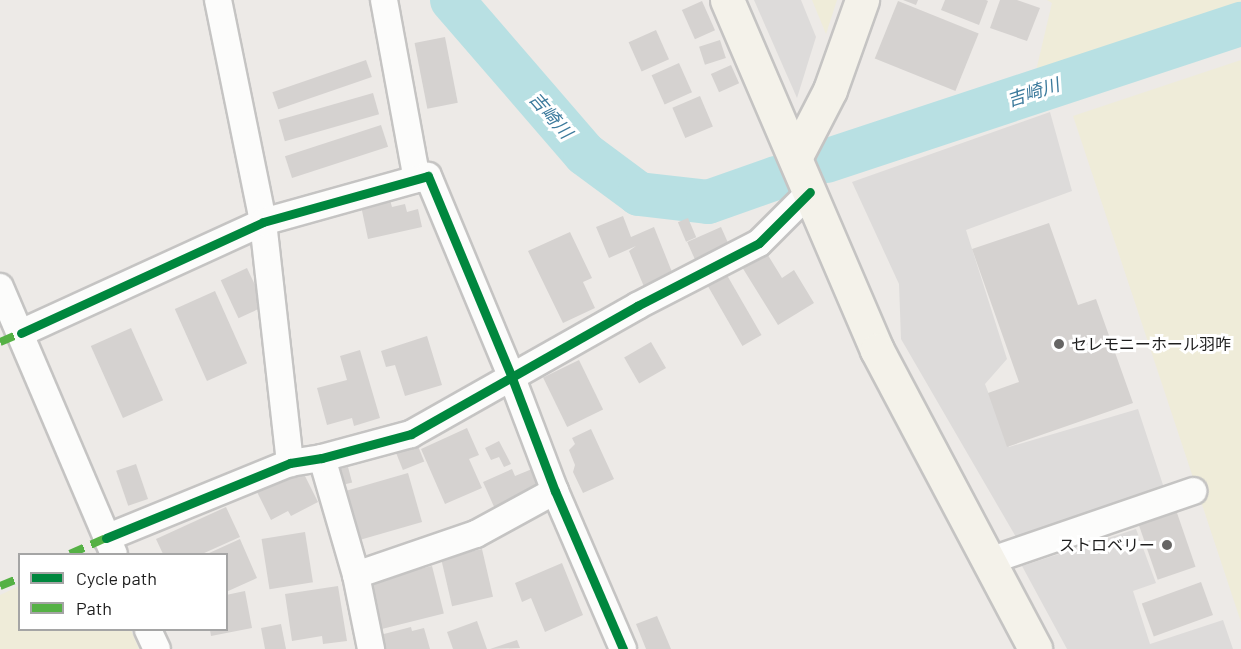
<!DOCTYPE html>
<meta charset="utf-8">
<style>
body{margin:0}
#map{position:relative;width:1241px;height:649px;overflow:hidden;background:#edeae7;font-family:Barlow,"Noto Sans JP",sans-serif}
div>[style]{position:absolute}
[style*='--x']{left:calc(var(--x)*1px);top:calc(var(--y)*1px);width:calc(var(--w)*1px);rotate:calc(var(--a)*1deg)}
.farmland>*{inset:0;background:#efecd9}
.parking>*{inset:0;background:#dddbda}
.river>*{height:44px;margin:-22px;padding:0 22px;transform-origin:22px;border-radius:22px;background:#b8e0e3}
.building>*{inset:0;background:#d5d2d0;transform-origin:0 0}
.roads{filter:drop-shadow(2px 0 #c5c4c3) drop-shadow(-2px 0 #c5c4c3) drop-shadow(0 2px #c5c4c3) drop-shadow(0 -2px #c5c4c3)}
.street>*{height:26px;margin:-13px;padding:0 13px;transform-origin:13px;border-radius:13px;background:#fcfcfb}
.secondary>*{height:33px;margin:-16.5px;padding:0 16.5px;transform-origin:16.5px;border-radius:16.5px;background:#f4f2ea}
.quiet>*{height:8px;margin-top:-4px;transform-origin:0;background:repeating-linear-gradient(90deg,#55b145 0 15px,transparent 0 23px)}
.cycleway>*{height:9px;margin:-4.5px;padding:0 4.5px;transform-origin:4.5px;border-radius:4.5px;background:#00873e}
.dots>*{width:16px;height:16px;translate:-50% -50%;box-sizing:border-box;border:3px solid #fff;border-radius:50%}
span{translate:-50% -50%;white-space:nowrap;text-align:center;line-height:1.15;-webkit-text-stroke:6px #fff;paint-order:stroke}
.poi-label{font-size:16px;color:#1e1e1e}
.left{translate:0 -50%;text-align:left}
.right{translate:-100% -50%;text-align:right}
.water-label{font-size:18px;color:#3c7a9c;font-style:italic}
.legend{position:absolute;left:18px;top:553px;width:210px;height:78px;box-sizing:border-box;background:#fff;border:2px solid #a5a5a5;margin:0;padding:8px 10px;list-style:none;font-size:18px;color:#1e1e1e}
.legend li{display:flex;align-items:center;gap:12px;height:30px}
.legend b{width:30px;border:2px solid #a5a5a5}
</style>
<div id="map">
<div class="farmland">
<div style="clip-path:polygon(812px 0,837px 0,826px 34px)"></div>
<div style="clip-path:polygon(1047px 0,1241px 0,1241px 10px,1035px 75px,1052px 3px)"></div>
<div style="clip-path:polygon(1241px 60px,1241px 622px,1073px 116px)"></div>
<div style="clip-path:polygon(19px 586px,20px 630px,131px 630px,139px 649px,0 649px,0 595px)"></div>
</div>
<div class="parking">
<div style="clip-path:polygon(754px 0,801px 0,816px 37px,797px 98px)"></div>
<div style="clip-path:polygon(1050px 112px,1072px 191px,966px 230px,1007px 359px,985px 384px,1009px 447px,1138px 409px,1164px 488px,1020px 544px,901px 339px,899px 284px,852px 182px)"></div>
<div style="clip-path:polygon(1136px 529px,1156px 583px,1133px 591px,1150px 644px,1223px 620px,1233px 649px,1067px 649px,1022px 566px)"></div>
</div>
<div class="river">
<div style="--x:452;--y:0;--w:203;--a:49.2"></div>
<div style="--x:585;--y:154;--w:67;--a:36.5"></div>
<div style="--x:639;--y:194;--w:69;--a:6.6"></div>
<div style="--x:708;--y:202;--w:72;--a:-19.4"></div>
<div style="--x:826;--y:161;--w:437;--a:-18.3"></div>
</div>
<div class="building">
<div style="clip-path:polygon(903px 0,918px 0,916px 5px)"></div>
<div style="clip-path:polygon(945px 0,986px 0,988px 1px,979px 25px,941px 10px)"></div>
<div style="clip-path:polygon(1000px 0,1017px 0,1040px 8px,1027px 41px,990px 28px)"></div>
<div style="left:702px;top:1px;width:32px;height:22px;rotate:66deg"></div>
<div style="left:898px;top:1px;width:87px;height:62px;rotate:22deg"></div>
<div style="left:656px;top:30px;width:32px;height:30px;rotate:66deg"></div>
<div style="left:445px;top:37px;width:67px;height:31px;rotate:79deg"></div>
<div style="left:720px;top:40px;width:19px;height:22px;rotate:72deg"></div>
<div style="left:366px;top:60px;width:18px;height:99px;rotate:71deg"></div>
<div style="left:679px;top:63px;width:32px;height:30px;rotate:66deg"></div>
<div style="left:731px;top:65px;width:20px;height:22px;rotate:66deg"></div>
<div style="left:373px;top:93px;width:22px;height:98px;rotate:74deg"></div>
<div style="left:700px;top:96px;width:33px;height:30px;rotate:67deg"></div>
<div style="left:381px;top:125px;width:23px;height:101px;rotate:72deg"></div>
<div style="clip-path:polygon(390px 200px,392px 207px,405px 204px,407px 212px,418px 209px,422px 227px,368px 239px,361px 206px)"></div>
<div style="clip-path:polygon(623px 216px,631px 237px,654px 227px,674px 277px,645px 289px,629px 251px,636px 246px,609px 258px,596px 227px)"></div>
<div style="left:688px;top:218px;width:21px;height:11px;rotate:67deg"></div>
<div style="clip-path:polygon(1049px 223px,1078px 305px,1096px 299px,1133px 403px,1007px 447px,988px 393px,1019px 382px,972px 249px)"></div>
<div style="left:721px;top:227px;width:24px;height:37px;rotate:66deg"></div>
<div style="clip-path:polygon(570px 232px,592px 278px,583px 282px,595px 308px,563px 323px,528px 251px)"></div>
<div style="clip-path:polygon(766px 252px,782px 278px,794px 270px,814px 303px,778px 325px,742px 267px)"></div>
<div style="left:247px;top:268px;width:42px;height:29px;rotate:65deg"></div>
<div style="left:724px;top:270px;width:75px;height:22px;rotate:60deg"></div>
<div style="left:215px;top:291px;width:79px;height:44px;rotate:66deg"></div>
<div style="left:131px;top:328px;width:79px;height:44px;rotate:66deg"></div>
<div style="clip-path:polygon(427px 336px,442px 385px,405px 396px,395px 365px,386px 367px,381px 351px)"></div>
<div style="left:651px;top:342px;width:30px;height:31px;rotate:60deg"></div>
<div style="clip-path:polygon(360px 350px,380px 418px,354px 426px,352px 418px,327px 425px,317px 388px,347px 380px,340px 356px)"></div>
<div style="left:579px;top:360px;width:55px;height:40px;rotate:64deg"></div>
<div style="clip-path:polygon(467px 428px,479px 455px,469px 459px,482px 488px,445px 504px,421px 449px)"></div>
<div style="clip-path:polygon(591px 429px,614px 479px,583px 493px,573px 472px,575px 465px,569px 450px,575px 444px,572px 438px)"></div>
<div style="left:416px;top:441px;width:22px;height:23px;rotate:68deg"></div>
<div style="clip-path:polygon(499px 441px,511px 464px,504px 467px,499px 457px,491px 460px,485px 448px)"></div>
<div style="left:136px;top:464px;width:37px;height:21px;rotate:71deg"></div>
<div style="left:348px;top:467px;width:16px;height:8px;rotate:75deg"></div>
<div style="clip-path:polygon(301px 468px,318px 502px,291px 516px,288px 511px,271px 520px,256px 490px)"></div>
<div style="clip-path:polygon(512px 469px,515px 476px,532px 469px,540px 490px,495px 509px,483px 482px)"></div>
<div style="left:408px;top:473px;width:51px;height:65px;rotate:74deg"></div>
<div style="clip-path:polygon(226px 507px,240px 537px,202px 554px,163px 554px,156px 539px)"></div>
<div style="left:1176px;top:510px;width:60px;height:40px;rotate:71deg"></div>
<div style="left:305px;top:532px;width:51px;height:44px;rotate:81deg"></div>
<div style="clip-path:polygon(240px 539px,257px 578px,226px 592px,226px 554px,207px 554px)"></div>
<div style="left:482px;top:549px;width:49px;height:42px;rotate:77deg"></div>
<div style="clip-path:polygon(562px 563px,583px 615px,545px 632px,531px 598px,522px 602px,515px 583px)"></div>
<div style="left:432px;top:566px;width:49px;height:64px;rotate:76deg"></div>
<div style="left:1201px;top:582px;width:35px;height:63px;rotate:70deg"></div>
<div style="clip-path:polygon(338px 586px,347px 641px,323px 644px,322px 636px,292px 641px,285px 594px)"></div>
<div style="clip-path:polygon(245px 591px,252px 628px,211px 636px,210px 630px,226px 630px,226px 595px)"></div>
<div style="clip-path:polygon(657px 616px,671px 649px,646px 649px,636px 624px)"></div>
<div style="clip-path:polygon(477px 621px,487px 649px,453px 649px,447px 632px)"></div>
<div style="clip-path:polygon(281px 624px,286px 649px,265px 649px,261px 628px)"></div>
<div style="clip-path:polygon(411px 627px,412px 631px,424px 628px,430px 649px,384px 649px,380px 635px)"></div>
<div style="clip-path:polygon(517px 640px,520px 648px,490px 649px)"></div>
</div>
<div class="roads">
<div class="street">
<div style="--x:218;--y:0;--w:227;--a:78.5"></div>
<div style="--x:263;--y:222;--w:243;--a:83.6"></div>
<div style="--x:384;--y:0;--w:182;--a:79.6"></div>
<div style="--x:0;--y:287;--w:290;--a:66.9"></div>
<div style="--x:21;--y:333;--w:266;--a:-24.6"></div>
<div style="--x:263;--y:222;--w:171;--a:-15.6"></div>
<div style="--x:428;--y:176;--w:219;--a:67.4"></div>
<div style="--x:512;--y:378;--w:121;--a:69.2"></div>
<div style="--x:555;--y:491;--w:172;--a:66.7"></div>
<div style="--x:322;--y:458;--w:122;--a:73.8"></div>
<div style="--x:356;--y:575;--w:76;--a:78.5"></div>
<div style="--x:106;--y:538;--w:199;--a:-22.2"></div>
<div style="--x:290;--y:463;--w:32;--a:-9"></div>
<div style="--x:322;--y:458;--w:92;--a:-15.1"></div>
<div style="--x:411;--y:434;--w:260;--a:-29.5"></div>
<div style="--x:637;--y:306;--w:137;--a:-27.3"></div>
<div style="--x:759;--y:243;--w:72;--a:-45"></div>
<div style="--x:989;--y:561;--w:216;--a:-18.9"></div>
<div style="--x:356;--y:575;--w:127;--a:-18.9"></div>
<div style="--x:476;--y:534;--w:90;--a:-28.6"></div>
<div style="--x:148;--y:630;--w:21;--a:65"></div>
</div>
<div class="secondary">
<div style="--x:727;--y:0;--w:381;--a:66.8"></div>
<div style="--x:877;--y:350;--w:338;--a:62.1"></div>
<div style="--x:796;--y:156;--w:74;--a:-62.7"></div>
<div style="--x:830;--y:90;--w:96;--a:-70.4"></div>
</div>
</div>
<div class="quiet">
<div style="--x:0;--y:342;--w:23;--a:-23"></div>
<div style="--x:70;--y:554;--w:39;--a:-24"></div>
<div style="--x:0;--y:586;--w:22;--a:-22"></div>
</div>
<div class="cycleway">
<div style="--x:21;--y:333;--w:266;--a:-24.6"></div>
<div style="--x:263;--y:222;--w:171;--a:-15.6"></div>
<div style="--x:428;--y:176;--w:219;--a:67.4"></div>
<div style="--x:512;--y:378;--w:121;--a:69.2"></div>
<div style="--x:555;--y:491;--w:172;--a:66.7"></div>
<div style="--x:106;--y:538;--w:199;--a:-22.2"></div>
<div style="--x:290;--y:463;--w:32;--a:-9"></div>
<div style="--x:322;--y:458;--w:92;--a:-15.1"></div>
<div style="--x:411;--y:434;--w:260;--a:-29.5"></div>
<div style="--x:637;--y:306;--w:137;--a:-27.3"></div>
<div style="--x:759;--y:243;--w:72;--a:-45"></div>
</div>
<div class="dots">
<div style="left:1059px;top:344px;background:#666564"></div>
<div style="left:1167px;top:545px;background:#666564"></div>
</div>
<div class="poi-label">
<span class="left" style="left:1071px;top:344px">セレモニーホール羽咋</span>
<span class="right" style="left:1155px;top:545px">ストロベリー</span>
</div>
<div class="water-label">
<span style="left:1033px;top:92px;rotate:-18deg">吉崎川</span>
<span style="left:551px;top:115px;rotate:49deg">吉崎川</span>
</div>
<ul class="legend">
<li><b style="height:8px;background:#00873e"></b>Cycle path</li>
<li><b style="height:8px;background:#55b145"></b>Path</li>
</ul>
</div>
